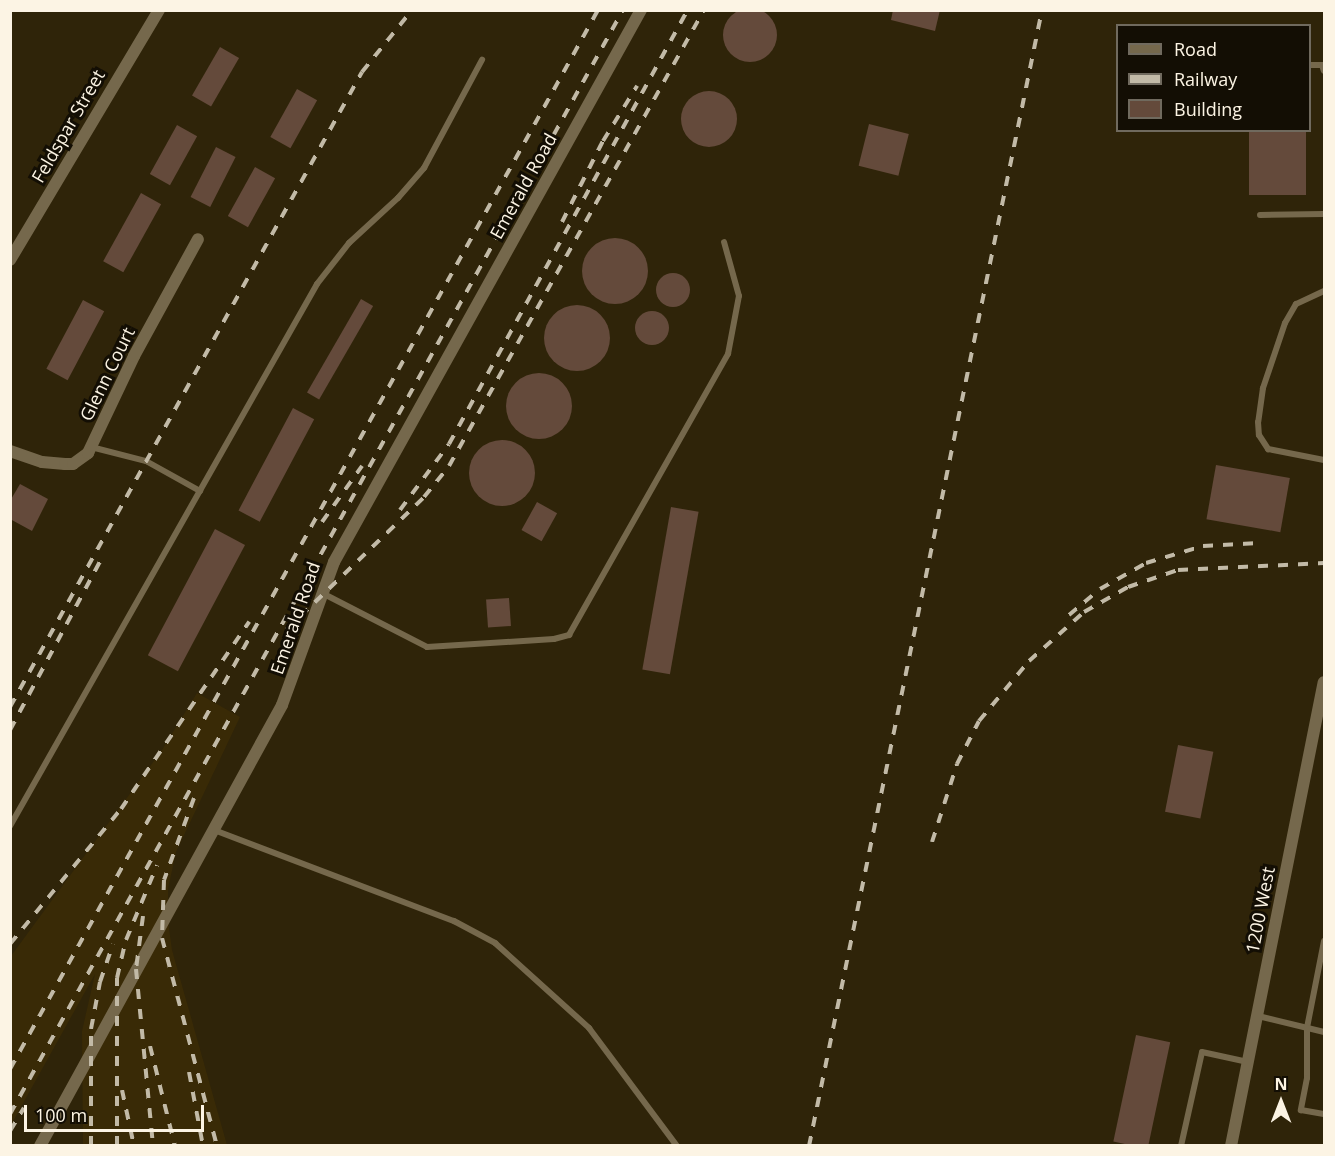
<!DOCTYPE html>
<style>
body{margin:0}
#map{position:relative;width:1335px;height:1156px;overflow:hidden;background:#2f2409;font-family:"Open Sans",sans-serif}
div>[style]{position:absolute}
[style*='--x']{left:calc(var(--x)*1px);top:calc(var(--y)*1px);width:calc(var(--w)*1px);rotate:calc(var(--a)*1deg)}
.built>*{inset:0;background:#392a06}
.building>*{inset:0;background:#644a3b;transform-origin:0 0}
.round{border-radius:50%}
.service>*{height:6px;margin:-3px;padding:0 3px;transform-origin:3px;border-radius:3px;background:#75684c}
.minor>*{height:12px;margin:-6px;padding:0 6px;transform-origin:6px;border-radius:6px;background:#75684c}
.rail>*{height:4px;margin-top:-2px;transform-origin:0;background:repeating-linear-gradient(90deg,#c2baa7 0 10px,transparent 0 20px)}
span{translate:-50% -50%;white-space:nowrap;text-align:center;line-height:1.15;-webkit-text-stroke:6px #130e04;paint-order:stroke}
.street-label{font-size:18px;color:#fcf4e4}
.frame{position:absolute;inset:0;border:12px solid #fcf4e4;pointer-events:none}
.legend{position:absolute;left:1116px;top:24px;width:195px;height:108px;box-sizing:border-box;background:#130e04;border:2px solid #706a5e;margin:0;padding:8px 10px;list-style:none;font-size:18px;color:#fcf4e4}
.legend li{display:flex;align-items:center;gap:12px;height:30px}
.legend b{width:30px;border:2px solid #706a5e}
.north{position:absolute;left:1251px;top:1072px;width:60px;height:60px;-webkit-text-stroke:4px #130e04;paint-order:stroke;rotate:0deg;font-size:16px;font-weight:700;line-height:24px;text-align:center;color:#fcf4e4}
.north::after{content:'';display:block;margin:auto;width:21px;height:27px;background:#fcf4e4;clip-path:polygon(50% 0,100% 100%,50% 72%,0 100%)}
.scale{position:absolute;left:24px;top:1105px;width:180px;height:27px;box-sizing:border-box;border:3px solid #fcf4e4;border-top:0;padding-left:8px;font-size:18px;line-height:21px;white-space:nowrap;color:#fcf4e4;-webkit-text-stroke:4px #130e04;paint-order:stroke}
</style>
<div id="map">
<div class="built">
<div style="clip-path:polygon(197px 693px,240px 717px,176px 852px,168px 889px,168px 921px,172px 950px,227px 1145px,83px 1145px,82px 1031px,95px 974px,11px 1125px,11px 956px,162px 750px)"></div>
</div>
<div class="building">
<div class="round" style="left:723px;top:8px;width:54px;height:54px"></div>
<div style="clip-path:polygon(893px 10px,940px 10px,935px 31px,891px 20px)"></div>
<div style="left:220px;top:47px;width:22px;height:56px;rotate:30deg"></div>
<div style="left:297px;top:89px;width:23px;height:55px;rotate:29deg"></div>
<div class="round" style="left:681px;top:91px;width:56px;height:56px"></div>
<div style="left:869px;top:124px;width:41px;height:43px;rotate:14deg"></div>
<div style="left:177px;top:125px;width:23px;height:56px;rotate:29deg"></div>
<div style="left:1249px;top:130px;width:57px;height:65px"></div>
<div style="left:216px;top:147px;width:22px;height:56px;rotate:27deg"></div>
<div style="left:255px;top:167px;width:23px;height:56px;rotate:29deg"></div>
<div style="left:141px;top:193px;width:23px;height:78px;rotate:29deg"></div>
<div class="round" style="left:582px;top:238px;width:66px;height:66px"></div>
<div class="round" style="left:656px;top:273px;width:34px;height:34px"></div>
<div style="left:361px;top:299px;width:14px;height:108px;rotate:30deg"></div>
<div style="left:83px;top:300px;width:24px;height:78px;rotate:28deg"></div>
<div class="round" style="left:544px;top:305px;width:66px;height:66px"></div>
<div class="round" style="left:635px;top:311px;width:34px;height:34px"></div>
<div class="round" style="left:506px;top:373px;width:66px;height:66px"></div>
<div style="left:293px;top:408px;width:24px;height:116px;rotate:28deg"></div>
<div class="round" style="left:469px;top:440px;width:66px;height:66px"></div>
<div style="left:1216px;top:465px;width:75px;height:55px;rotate:10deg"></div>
<div style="clip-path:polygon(20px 484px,48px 499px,32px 531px,10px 519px,10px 501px)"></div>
<div style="left:537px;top:502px;width:23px;height:32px;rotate:29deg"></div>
<div style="left:671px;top:507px;width:28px;height:165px;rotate:10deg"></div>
<div style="left:215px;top:529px;width:34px;height:143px;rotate:28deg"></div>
<div style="left:509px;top:598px;width:28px;height:23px;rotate:86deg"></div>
<div style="left:1178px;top:745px;width:36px;height:68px;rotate:11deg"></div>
<div style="left:1136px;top:1035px;width:35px;height:109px;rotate:12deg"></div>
</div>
<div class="service">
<div style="--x:1310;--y:65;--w:12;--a:0"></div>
<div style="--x:1322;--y:65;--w:6;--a:72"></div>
<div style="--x:1260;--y:215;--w:64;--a:-0.9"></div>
<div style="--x:1324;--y:291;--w:31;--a:155"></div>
<div style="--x:1296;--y:304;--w:22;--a:120"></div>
<div style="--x:1285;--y:323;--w:69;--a:108.7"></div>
<div style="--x:1263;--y:388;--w:34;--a:98"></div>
<div style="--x:1258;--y:422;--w:13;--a:86"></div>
<div style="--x:1259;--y:435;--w:17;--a:57"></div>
<div style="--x:1268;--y:449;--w:57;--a:11.1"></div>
<div style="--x:91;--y:447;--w:57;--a:14.3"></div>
<div style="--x:146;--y:461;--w:62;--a:29.1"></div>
<div style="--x:322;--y:593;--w:118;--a:27.2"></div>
<div style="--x:427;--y:647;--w:127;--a:-3.6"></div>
<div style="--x:554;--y:639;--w:16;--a:-15"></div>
<div style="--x:569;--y:635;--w:323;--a:-60.5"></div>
<div style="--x:728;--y:354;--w:59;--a:-79.3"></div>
<div style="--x:739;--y:296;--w:56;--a:-105.5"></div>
<div style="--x:10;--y:826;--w:623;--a:-60.47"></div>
<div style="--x:317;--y:284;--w:52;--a:-52"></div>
<div style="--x:349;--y:243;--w:67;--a:-42.6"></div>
<div style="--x:398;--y:198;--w:40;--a:-49"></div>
<div style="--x:424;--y:168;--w:123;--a:-61.8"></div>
<div style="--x:214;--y:830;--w:257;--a:20.8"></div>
<div style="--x:454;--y:921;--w:47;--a:28.2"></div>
<div style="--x:495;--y:943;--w:127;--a:42.1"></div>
<div style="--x:589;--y:1028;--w:147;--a:53.3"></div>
<div style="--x:1324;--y:941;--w:89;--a:101.1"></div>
<div style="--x:1307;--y:1028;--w:50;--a:90"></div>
<div style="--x:1307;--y:1078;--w:33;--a:101"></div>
<div style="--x:1301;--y:1110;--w:23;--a:10"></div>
<div style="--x:1258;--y:1016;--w:68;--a:13.6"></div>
<div style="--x:1181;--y:1146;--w:96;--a:-77.4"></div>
<div style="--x:1202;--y:1052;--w:47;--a:12.3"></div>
</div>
<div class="minor">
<div style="--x:10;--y:260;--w:291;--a:-59.2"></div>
<div style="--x:10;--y:451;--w:34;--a:19"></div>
<div style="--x:42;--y:462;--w:23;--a:5"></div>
<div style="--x:65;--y:464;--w:8;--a:0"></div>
<div style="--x:73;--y:464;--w:19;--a:-36"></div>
<div style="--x:88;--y:453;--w:107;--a:-64.6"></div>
<div style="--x:134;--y:356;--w:133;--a:-61.3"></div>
<div style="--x:40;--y:1146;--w:503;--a:-61.24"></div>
<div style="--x:282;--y:705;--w:152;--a:-70"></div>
<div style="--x:334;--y:562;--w:632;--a:-60.92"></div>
<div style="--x:1231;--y:1146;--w:473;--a:-78.7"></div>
</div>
<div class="rail">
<div style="--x:562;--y:222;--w:91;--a:-63.2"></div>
<div style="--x:603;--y:141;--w:65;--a:-58.3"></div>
<div style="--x:400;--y:510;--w:82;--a:-53.4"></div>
<div style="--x:449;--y:444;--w:495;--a:-61.2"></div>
<div style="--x:322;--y:522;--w:69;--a:-54.5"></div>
<div style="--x:1069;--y:615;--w:40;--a:-40"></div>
<div style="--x:1100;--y:589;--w:53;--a:-29.5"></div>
<div style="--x:1146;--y:563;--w:59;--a:-16.6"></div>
<div style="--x:1203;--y:546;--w:56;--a:-3.1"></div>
<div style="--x:286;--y:630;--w:192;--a:-43.9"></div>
<div style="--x:424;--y:497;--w:40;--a:-51"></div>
<div style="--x:449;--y:466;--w:522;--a:-60.79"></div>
<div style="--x:10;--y:707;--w:726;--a:-61"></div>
<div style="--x:362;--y:72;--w:80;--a:-51.1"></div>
<div style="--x:10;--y:730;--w:195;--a:-61.9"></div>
<div style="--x:194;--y:798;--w:87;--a:110.1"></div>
<div style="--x:164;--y:880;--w:58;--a:92"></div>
<div style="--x:162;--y:938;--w:215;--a:75.2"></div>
<div style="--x:932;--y:842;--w:82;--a:-72.2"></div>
<div style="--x:957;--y:764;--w:48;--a:-62.9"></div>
<div style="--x:979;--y:721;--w:78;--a:-50.2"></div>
<div style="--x:1029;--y:661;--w:74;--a:-41.7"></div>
<div style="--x:1084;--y:612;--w:51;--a:-29.6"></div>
<div style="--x:1128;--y:587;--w:53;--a:-18.8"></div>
<div style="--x:1178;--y:570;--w:146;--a:-2.7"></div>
<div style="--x:143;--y:916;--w:53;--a:97.5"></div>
<div style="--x:136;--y:969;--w:178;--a:84.5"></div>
<div style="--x:10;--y:944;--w:175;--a:-50.6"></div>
<div style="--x:121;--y:809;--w:227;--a:-55.6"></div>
<div style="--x:150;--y:1046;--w:103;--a:76"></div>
<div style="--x:10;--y:1069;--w:1211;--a:-60.96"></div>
<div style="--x:189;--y:1072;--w:75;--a:79.3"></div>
<div style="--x:122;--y:1090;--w:57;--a:77.9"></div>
<div style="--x:10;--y:1114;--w:1263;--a:-60.96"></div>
<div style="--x:10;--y:1131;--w:27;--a:-59"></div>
<div style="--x:91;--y:1146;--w:117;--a:-90"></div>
<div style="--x:91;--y:1029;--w:48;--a:-79.2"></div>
<div style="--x:100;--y:982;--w:40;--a:-71.1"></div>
<div style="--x:117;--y:1146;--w:168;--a:-90"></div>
<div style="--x:117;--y:978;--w:39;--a:-77"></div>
<div style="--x:126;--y:940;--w:81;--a:-67.5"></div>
<div style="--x:809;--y:1146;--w:1160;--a:-78.41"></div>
</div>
<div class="street-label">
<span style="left:68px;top:126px;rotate:-60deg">Feldspar Street</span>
<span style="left:523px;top:186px;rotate:-61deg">Emerald Road</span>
<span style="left:107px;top:374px;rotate:-64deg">Glenn Court</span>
<span style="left:295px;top:618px;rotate:-71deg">Emerald Road</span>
<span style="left:1260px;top:910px;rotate:-79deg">1200 West</span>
</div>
<div class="frame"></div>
<ul class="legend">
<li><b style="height:8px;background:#75684c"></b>Road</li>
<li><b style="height:8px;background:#c2baa7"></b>Railway</li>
<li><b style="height:16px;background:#644a3b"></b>Building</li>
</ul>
<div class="north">N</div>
<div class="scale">100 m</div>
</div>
